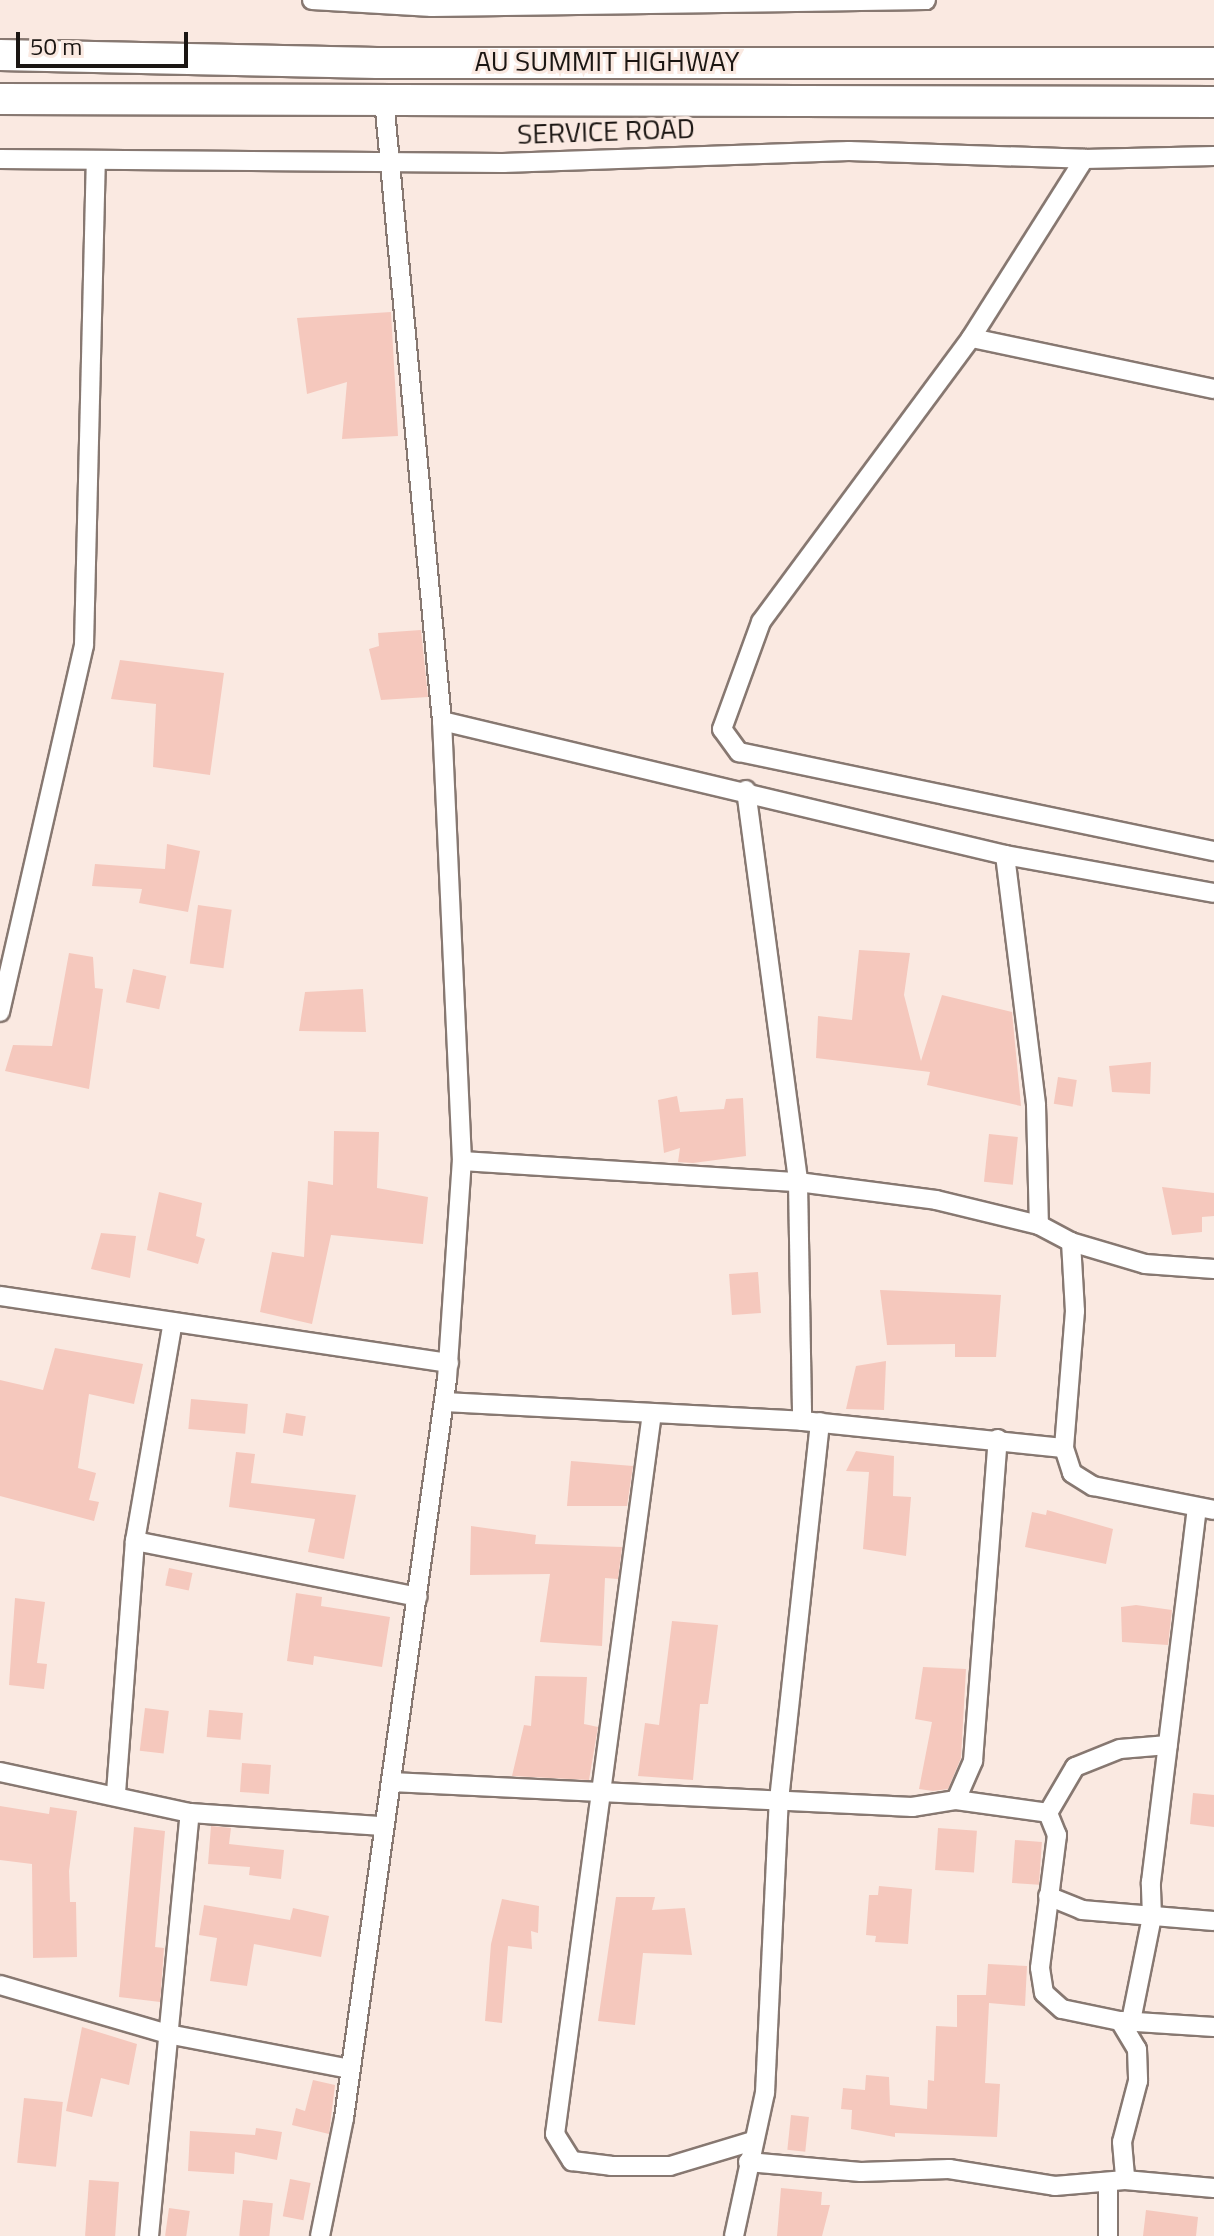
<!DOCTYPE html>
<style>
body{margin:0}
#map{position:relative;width:1214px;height:2236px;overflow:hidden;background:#fae9e1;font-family:"Titillium Web",sans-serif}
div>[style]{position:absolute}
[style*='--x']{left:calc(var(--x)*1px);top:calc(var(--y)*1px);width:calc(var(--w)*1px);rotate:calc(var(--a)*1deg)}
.building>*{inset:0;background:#f5c8bd;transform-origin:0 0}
.roads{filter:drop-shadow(2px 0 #877871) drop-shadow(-2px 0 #877871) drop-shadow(0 2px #877871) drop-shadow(0 -2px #877871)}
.street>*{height:18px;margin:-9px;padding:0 9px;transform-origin:9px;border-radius:9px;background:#fff}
.primary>*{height:30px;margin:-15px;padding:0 15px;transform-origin:15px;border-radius:15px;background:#fff}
span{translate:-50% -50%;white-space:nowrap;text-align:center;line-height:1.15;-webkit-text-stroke:6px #fae9e1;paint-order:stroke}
.street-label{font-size:28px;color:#1b1613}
.scale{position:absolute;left:16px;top:32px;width:172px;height:36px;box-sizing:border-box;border:4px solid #1b1613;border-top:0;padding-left:10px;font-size:24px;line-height:28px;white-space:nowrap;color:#1b1613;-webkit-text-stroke:6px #fae9e1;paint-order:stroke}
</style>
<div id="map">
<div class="building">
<div style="clip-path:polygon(391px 312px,398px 436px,342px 439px,347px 382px,307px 394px,297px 318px)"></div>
<div style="clip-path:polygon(421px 630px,428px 697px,381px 700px,369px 649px,379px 646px,378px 633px)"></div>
<div style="clip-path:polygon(120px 660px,224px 673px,210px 775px,153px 767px,156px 704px,111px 699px)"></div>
<div style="clip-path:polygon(167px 844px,200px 851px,188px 912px,139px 903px,142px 889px,92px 886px,95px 864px,165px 869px)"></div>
<div style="left:198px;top:905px;width:34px;height:59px;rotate:8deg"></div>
<div style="clip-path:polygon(859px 950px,910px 953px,904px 995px,921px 1061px,942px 995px,1012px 1012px,1021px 1106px,927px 1085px,930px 1072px,816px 1058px,818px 1016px,852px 1020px)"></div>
<div style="clip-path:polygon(69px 953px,93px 957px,95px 988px,103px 989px,89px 1089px,5px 1071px,13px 1045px,52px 1046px)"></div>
<div style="left:133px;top:969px;width:34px;height:34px;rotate:12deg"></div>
<div style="clip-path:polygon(363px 989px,366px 1032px,299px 1031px,305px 992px)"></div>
<div style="clip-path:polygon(1151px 1062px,1150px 1094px,1112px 1092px,1109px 1066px)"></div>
<div style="left:1058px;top:1077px;width:19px;height:27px;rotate:9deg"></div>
<div style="clip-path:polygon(677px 1096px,680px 1112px,724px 1109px,726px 1099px,743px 1098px,746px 1156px,693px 1163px,678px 1162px,680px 1148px,664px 1153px,658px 1100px)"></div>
<div style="clip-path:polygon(334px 1131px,379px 1132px,377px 1188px,428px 1197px,423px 1244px,331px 1235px,312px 1324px,260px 1312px,272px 1252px,304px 1257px,308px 1181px,333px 1185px)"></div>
<div style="left:989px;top:1134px;width:29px;height:48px;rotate:6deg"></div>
<div style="clip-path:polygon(1162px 1187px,1214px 1193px,1214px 1216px,1202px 1217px,1202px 1232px,1172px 1235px)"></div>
<div style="clip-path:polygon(159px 1192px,202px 1203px,196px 1236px,205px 1239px,198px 1264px,147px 1250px)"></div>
<div style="clip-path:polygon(101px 1233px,136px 1236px,130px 1278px,91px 1269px)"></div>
<div style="left:758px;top:1272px;width:41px;height:29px;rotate:86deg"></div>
<div style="clip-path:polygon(880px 1290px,1001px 1295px,996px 1357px,955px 1357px,955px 1344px,887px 1345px)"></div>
<div style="clip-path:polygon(55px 1348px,143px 1364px,134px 1404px,89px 1394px,78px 1468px,96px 1473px,89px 1500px,99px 1502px,94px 1521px,0 1496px,0 1380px,43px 1390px)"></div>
<div style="clip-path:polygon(886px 1361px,884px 1410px,846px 1409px,856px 1366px)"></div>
<div style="left:191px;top:1399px;width:57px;height:30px;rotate:5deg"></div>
<div style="left:286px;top:1413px;width:20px;height:20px;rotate:9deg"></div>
<div style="clip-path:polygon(856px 1451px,894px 1456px,893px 1496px,911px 1497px,906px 1556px,863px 1549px,869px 1472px,846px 1471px)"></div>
<div style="clip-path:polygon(236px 1452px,255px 1454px,251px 1483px,356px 1495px,344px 1559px,308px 1552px,315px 1519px,229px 1507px)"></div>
<div style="clip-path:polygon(571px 1461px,633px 1466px,627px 1506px,567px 1506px)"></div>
<div style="clip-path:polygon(1047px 1510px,1113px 1529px,1106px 1564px,1025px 1547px,1032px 1512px,1046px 1515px)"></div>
<div style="clip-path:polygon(471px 1526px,536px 1535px,535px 1544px,622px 1547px,618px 1579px,605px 1578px,602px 1646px,540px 1642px,550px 1574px,470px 1575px)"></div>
<div style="left:169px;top:1568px;width:24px;height:18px;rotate:12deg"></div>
<div style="clip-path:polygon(296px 1593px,322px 1597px,321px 1606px,390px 1617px,382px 1667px,314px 1656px,313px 1665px,287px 1661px)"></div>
<div style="clip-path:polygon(15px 1598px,45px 1602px,37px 1663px,47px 1664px,44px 1689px,9px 1685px)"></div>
<div style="clip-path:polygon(1136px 1605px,1172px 1610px,1168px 1645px,1122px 1642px,1121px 1607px)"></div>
<div style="clip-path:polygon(672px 1621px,718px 1625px,708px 1704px,700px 1704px,693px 1780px,638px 1776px,645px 1723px,659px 1725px)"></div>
<div style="clip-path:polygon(923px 1667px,966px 1669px,961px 1758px,948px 1789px,933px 1791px,919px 1789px,932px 1722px,915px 1719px)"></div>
<div style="clip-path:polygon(535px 1676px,587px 1677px,584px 1724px,598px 1727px,589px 1780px,512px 1776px,524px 1725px,531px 1726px)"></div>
<div style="left:145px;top:1708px;width:24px;height:43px;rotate:7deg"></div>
<div style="left:209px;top:1710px;width:34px;height:27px;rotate:5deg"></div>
<div style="left:242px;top:1763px;width:29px;height:29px;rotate:4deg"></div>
<div style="clip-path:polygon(1193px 1793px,1214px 1795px,1214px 1827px,1190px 1824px)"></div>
<div style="clip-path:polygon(0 1806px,49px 1814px,50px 1807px,77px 1811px,69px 1871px,70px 1902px,76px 1902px,77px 1957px,33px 1958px,32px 1864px,0 1860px)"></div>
<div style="clip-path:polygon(211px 1826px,231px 1828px,229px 1844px,284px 1850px,281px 1879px,249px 1875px,250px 1867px,208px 1864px)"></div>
<div style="clip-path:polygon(134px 1827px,165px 1831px,155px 1947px,164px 1948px,160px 2002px,119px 1997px)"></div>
<div style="left:938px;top:1828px;width:39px;height:42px;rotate:4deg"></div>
<div style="left:1015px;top:1840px;width:27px;height:43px;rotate:4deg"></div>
<div style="clip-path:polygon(879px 1886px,912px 1889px,908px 1944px,875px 1942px,876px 1936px,866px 1935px,869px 1895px,878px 1895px)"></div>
<div style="clip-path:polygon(616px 1897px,655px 1897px,652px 1910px,685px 1908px,692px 1955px,643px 1953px,635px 2025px,598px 2021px)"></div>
<div style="clip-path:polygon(502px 1899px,539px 1906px,538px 1933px,531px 1931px,532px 1949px,508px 1946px,502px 2023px,485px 2021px,491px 1944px)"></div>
<div style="clip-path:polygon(204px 1905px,290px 1920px,293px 1908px,329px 1916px,321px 1957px,254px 1944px,247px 1986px,210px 1981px,217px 1938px,199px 1935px)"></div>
<div style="clip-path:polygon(988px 1964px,1027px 1966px,1025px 2006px,989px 2003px,985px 2083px,1000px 2084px,997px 2137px,895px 2133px,895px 2137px,851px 2129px,852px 2110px,841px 2109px,843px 2088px,865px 2090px,866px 2075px,889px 2077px,890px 2105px,927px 2109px,928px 2080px,934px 2081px,936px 2026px,957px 2027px,957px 1995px,986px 1995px)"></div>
<div style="clip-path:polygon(82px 2027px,137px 2044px,129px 2085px,101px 2078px,92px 2117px,66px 2111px)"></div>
<div style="clip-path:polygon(313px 2080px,335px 2085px,329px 2134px,292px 2125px,296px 2108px,305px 2111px)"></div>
<div style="left:24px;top:2098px;width:39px;height:65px;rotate:6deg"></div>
<div style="left:791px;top:2115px;width:18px;height:35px;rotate:6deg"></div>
<div style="clip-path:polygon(256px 2128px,282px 2132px,277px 2160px,235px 2152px,234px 2174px,188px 2171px,190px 2131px,255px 2135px)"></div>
<div style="left:290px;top:2179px;width:21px;height:38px;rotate:11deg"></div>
<div style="left:89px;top:2180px;width:30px;height:56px;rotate:4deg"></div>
<div style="clip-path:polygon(781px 2188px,822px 2192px,821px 2205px,830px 2205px,822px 2236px,777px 2236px)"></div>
<div style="left:243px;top:2200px;width:30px;height:36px;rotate:6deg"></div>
<div style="left:169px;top:2208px;width:21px;height:28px;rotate:8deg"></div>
<div style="clip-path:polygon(1146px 2210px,1198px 2217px,1196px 2236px,1143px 2236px)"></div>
</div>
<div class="roads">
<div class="street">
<div style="--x:312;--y:0;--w:120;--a:3.3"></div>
<div style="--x:432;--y:7;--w:494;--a:-0.8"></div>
<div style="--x:0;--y:159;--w:503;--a:0.46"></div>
<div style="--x:503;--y:163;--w:346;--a:-2"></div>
<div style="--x:849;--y:151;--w:235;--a:1.9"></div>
<div style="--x:1084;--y:159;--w:130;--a:-1.3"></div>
<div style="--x:971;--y:338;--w:212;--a:-57.7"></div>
<div style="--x:1214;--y:389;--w:248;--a:-168.1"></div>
<div style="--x:971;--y:338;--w:353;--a:126.5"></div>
<div style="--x:761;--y:622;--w:114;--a:110"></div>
<div style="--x:722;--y:729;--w:29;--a:54"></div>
<div style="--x:739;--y:752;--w:485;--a:11.8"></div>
<div style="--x:442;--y:721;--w:579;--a:13.39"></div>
<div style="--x:1005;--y:855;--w:212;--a:10.3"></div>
<div style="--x:746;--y:790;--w:395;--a:82.4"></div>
<div style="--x:798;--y:1182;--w:239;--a:89"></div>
<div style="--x:1005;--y:855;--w:252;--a:82.9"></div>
<div style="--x:1036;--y:1105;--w:120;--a:88.6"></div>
<div style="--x:0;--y:1012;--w:376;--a:-77.1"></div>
<div style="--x:84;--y:645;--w:485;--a:-88.6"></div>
<div style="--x:462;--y:1161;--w:337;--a:3.6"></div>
<div style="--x:798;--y:1182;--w:139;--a:7.4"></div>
<div style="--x:936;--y:1200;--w:106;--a:13.6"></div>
<div style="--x:1039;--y:1225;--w:36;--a:28"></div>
<div style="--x:1071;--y:1242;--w:77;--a:16.6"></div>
<div style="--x:1145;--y:1264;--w:69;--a:4.1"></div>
<div style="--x:1071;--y:1242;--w:69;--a:86.7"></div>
<div style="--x:1075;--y:1311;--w:137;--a:94.6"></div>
<div style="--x:1064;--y:1448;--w:26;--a:72"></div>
<div style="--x:1072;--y:1473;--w:25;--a:32"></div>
<div style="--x:1093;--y:1486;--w:123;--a:11.2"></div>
<div style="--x:0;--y:1296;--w:454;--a:8.5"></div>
<div style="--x:444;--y:1402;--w:359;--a:3"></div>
<div style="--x:802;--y:1421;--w:263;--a:5.9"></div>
<div style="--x:652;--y:1413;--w:727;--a:97.66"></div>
<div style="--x:555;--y:2134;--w:32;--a:58"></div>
<div style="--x:572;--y:2161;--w:39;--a:7"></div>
<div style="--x:611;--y:2166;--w:59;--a:0"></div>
<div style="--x:670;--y:2166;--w:87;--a:-16.8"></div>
<div style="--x:135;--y:1541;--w:288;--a:11.2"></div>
<div style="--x:0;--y:1772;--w:194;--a:12.2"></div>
<div style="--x:190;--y:1813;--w:193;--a:3.9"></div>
<div style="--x:391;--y:1782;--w:522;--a:2.75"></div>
<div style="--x:912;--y:1807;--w:45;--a:-9"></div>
<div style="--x:956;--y:1800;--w:93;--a:8"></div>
<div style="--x:116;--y:1793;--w:253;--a:-85.7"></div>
<div style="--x:135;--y:1541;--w:222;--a:-80.2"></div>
<div style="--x:956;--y:1800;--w:43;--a:-66.4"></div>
<div style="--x:973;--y:1761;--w:323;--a:-85.6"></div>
<div style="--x:1048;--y:1813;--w:24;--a:68"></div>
<div style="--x:1057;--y:1835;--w:134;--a:97.3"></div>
<div style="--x:1040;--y:1968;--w:25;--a:81"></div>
<div style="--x:1044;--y:1993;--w:24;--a:42"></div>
<div style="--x:1062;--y:2009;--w:59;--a:11.7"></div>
<div style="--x:1120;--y:2021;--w:33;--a:59"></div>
<div style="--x:1137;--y:2049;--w:32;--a:88"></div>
<div style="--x:1138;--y:2081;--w:63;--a:104.7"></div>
<div style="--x:1122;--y:2142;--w:38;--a:85"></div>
<div style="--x:1048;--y:1813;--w:53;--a:-59.6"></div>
<div style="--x:1075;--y:1767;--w:48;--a:-21.8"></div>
<div style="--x:1120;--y:1749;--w:48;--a:-4.8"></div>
<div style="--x:1048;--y:1896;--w:37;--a:22"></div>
<div style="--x:1082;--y:1910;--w:132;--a:4.8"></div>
<div style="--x:0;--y:1985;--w:175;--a:16.3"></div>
<div style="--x:168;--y:2034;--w:185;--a:10.9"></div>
<div style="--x:1121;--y:2021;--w:93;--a:3.7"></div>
<div style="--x:1131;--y:2021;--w:106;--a:-78.6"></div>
<div style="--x:1152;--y:1917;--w:35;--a:-92"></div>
<div style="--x:1151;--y:1882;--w:376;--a:-83"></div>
<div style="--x:748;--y:2162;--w:113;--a:5.1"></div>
<div style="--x:861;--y:2172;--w:88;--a:-2"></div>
<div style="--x:949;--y:2169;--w:107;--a:9.1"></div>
<div style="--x:1055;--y:2186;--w:70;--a:-4.9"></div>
<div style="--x:1125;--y:2180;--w:89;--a:5.1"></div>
<div style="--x:1108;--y:2185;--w:51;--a:90"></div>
<div style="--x:149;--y:2236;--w:425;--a:-84.5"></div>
<div style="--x:320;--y:2236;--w:120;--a:-78.5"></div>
<div style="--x:344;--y:2118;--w:746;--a:-82.07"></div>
<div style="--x:447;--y:1379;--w:219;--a:-86.1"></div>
<div style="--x:462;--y:1161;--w:440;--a:-92.6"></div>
<div style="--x:442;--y:721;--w:625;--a:-95.33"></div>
<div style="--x:734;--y:2236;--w:146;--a:-77.8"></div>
<div style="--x:765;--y:2093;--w:293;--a:-87.3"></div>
<div style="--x:779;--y:1800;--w:380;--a:-83.8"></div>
</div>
<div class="primary">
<div style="--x:0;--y:55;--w:377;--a:1.2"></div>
<div style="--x:377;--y:63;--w:837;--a:0"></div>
<div style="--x:0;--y:99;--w:1214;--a:0.14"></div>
</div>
</div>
<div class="street-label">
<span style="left:607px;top:61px">AU SUMMIT HIGHWAY</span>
<span style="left:606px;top:131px;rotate:-2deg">SERVICE ROAD</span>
</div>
<div class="scale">50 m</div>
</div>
